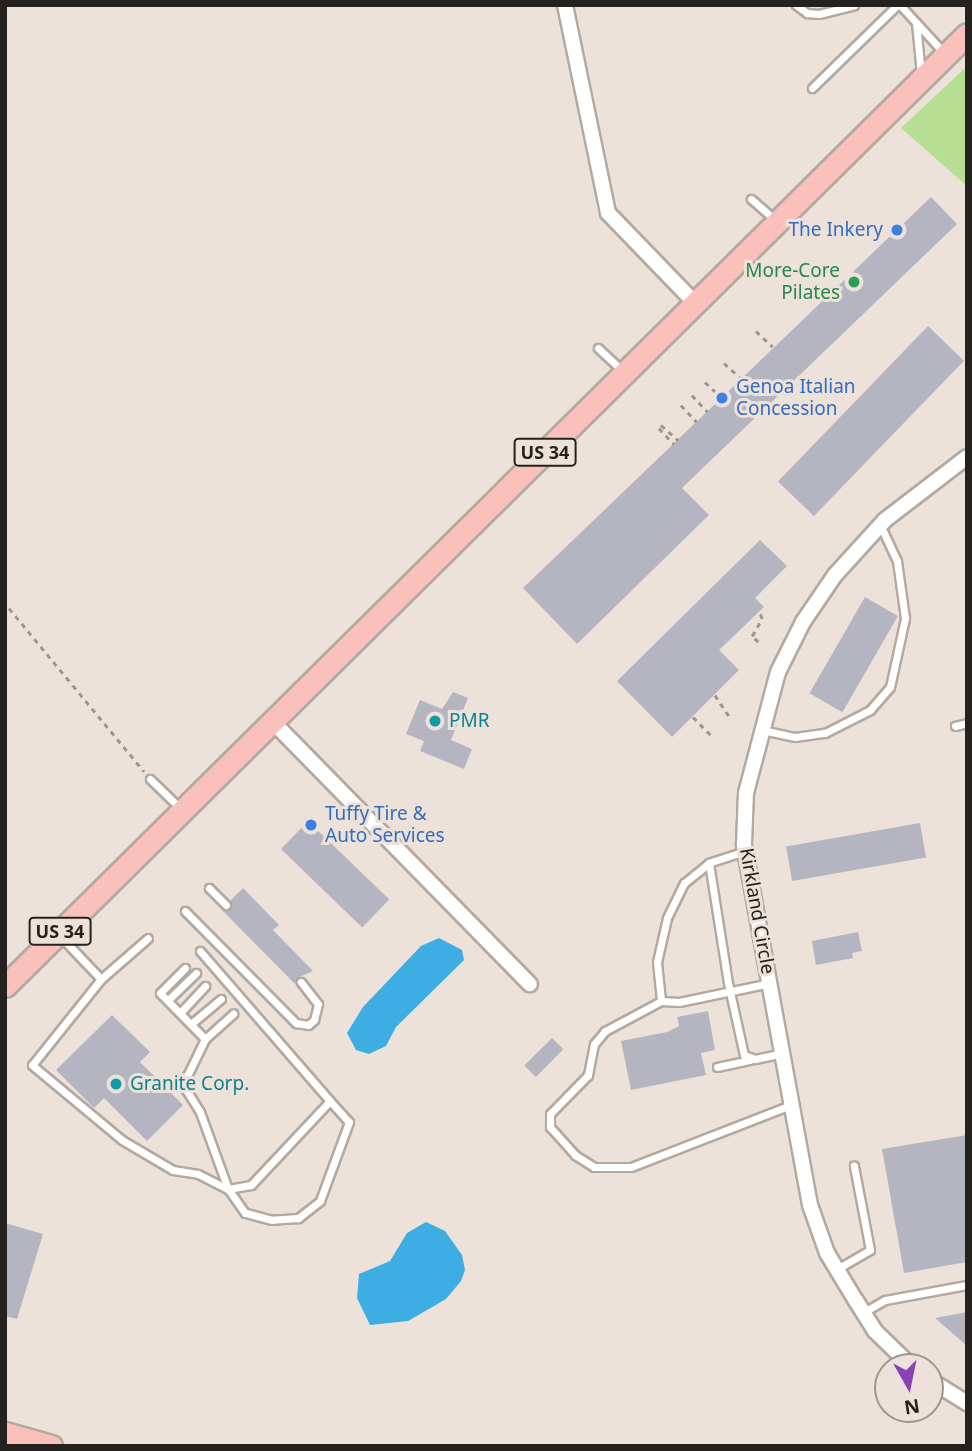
<!DOCTYPE html>
<style>
body{margin:0}
#map{position:relative;width:972px;height:1451px;overflow:hidden;background:#ede2d9;font-family:"Noto Sans",sans-serif}
div>[style]{position:absolute}
[style*='--x']{left:calc(var(--x)*1px);top:calc(var(--y)*1px);width:calc(var(--w)*1px);rotate:calc(var(--a)*1deg)}
.green>*{inset:0;background:#b7df94}
.water>*{inset:0;background:#3eade3}
.building>*{inset:0;background:#b5b5c2;transform-origin:0 0}
.path>*{height:2.5px;margin-top:-1.25px;transform-origin:0;background:repeating-linear-gradient(90deg,#9e968f 0 5px,transparent 0 10px)}
.roads{filter:drop-shadow(2px 0 #b3a9a0) drop-shadow(-2px 0 #b3a9a0) drop-shadow(0 2px #b3a9a0) drop-shadow(0 -2px #b3a9a0)}
.lane>*{height:7px;margin:-3.5px;padding:0 3.5px;transform-origin:3.5px;border-radius:3.5px;background:#fff}
.street>*{height:14px;margin:-7px;padding:0 7px;transform-origin:7px;border-radius:7px;background:#fff}
.primary>*{height:21px;margin:-10.5px;padding:0 10.5px;transform-origin:10.5px;border-radius:10.5px;background:#fac0bb}
.dots>*{width:19px;height:19px;translate:-50% -50%;box-sizing:border-box;border:4px solid #ede2d9;border-radius:50%}
span{translate:-50% -50%;white-space:nowrap;text-align:center;line-height:1.15;-webkit-text-stroke:6px #ede2d9;paint-order:stroke}
.shield-label span{padding:2px 5px;background:#ede2d9;border:2px solid;border-radius:5px;-webkit-text-stroke-width:0}
.shield-label{font-size:18px;color:#25211e;font-weight:700}
.shop-label{font-size:19px;color:#366cbe}
.right{translate:-100% -50%;text-align:right}
.left{translate:0 -50%;text-align:left}
.leisure-label{font-size:19px;color:#27864d}
.culture-label{font-size:19px;color:#0d838f}
.street-label{font-size:19px;color:#25211e}
.frame{position:absolute;inset:0;border:7px solid #25211e;pointer-events:none}
.north{position:absolute;left:874px;top:1353px;width:70px;height:70px;box-sizing:border-box;background:#ede2d9;border:2px solid #9d958e;border-radius:50%;rotate:171deg;font-size:19px;font-weight:700;line-height:28px;text-align:center;color:#25211e}
.north::after{content:'';display:block;margin:auto;width:24px;height:32px;background:#8943b6;clip-path:polygon(50% 0,100% 100%,50% 72%,0 100%)}
</style>
<div id="map">
<div class="green">
<div style="clip-path:polygon(967px 66px,967px 186px,901px 128px)"></div>
</div>
<div class="water">
<div style="clip-path:polygon(439px 938px,462px 950px,464px 960px,396px 1027px,386px 1046px,369px 1054px,356px 1050px,347px 1033px,363px 1007px,421px 946px)"></div>
<div style="clip-path:polygon(426px 1222px,445px 1231px,462px 1255px,465px 1270px,461px 1281px,446px 1299px,408px 1321px,370px 1325px,357px 1298px,359px 1274px,390px 1261px,407px 1233px)"></div>
</div>
<div class="building">
<div style="clip-path:polygon(931px 197px,957px 224px,682px 488px,709px 515px,577px 644px,523px 588px)"></div>
<div style="left:928px;top:326px;width:50px;height:216px;rotate:44deg"></div>
<div style="clip-path:polygon(760px 540px,787px 566px,755px 598px,764px 607px,719px 650px,739px 670px,672px 737px,617px 681px)"></div>
<div style="left:865px;top:597px;width:38px;height:111px;rotate:30deg"></div>
<div style="clip-path:polygon(453px 692px,468px 698px,451px 740px,472px 749px,464px 769px,420px 751px,424px 741px,406px 734px,420px 700px,442px 709px)"></div>
<div style="left:308px;top:821px;width:113px;height:39px;rotate:44deg"></div>
<div style="left:920px;top:823px;width:35px;height:136px;rotate:80deg"></div>
<div style="clip-path:polygon(243px 888px,279px 925px,273px 930px,313px 971px,297px 978px,295px 984px,221px 909px,230px 910px,230px 901px)"></div>
<div style="clip-path:polygon(858px 932px,862px 951px,852px 953px,853px 958px,816px 965px,812px 941px)"></div>
<div style="clip-path:polygon(708px 1011px,715px 1050px,701px 1053px,706px 1075px,631px 1090px,621px 1041px,667px 1032px,679px 1026px,677px 1017px)"></div>
<div style="clip-path:polygon(112px 1015px,150px 1052px,140px 1062px,183px 1105px,147px 1141px,104px 1098px,94px 1108px,56px 1070px)"></div>
<div style="left:552px;top:1038px;width:16px;height:39px;rotate:45deg"></div>
<div style="clip-path:polygon(967px 1135px,967px 1262px,904px 1273px,882px 1149px)"></div>
<div style="clip-path:polygon(5px 1223px,43px 1234px,17px 1319px,5px 1316px)"></div>
<div style="clip-path:polygon(967px 1312px,967px 1346px,935px 1318px)"></div>
</div>
<div class="path">
<div style="--x:756;--y:331;--w:23;--a:43"></div>
<div style="--x:724;--y:363;--w:24;--a:42"></div>
<div style="--x:705;--y:382;--w:23;--a:43"></div>
<div style="--x:692;--y:395;--w:23;--a:47"></div>
<div style="--x:681;--y:405;--w:23;--a:47"></div>
<div style="--x:661;--y:425;--w:23;--a:41"></div>
<div style="--x:659;--y:428;--w:22;--a:47"></div>
<div style="--x:9;--y:608;--w:212;--a:50.4"></div>
<div style="--x:758;--y:642;--w:8;--a:-135"></div>
<div style="--x:752;--y:636;--w:20;--a:-60"></div>
<div style="--x:762;--y:619;--w:9;--a:-111"></div>
<div style="--x:715;--y:695;--w:25;--a:56"></div>
<div style="--x:693;--y:717;--w:25;--a:45"></div>
</div>
<div class="roads">
<div class="lane">
<div style="--x:796;--y:5;--w:14;--a:36"></div>
<div style="--x:807;--y:13;--w:12;--a:5"></div>
<div style="--x:819;--y:14;--w:36;--a:-14"></div>
<div style="--x:900;--y:5;--w:67;--a:47.4"></div>
<div style="--x:916;--y:23;--w:51;--a:84.4"></div>
<div style="--x:812;--y:88;--w:119;--a:-44.3"></div>
<div style="--x:751;--y:199;--w:33;--a:41"></div>
<div style="--x:598;--y:348;--w:35;--a:43"></div>
<div style="--x:955;--y:726;--w:12;--a:-14"></div>
<div style="--x:762;--y:730;--w:34;--a:12"></div>
<div style="--x:795;--y:737;--w:30;--a:-8"></div>
<div style="--x:825;--y:733;--w:51;--a:-27.1"></div>
<div style="--x:870;--y:710;--w:30;--a:-49"></div>
<div style="--x:890;--y:687;--w:71;--a:-77.7"></div>
<div style="--x:905;--y:618;--w:58;--a:-98"></div>
<div style="--x:897;--y:561;--w:40;--a:-115"></div>
<div style="--x:150;--y:779;--w:45;--a:44.1"></div>
<div style="--x:745;--y:851;--w:38;--a:162"></div>
<div style="--x:709;--y:863;--w:121;--a:81"></div>
<div style="--x:728;--y:983;--w:74;--a:77.5"></div>
<div style="--x:744;--y:1055;--w:12;--a:20"></div>
<div style="--x:755;--y:1059;--w:29;--a:-12"></div>
<div style="--x:709;--y:863;--w:32;--a:141"></div>
<div style="--x:684;--y:883;--w:39;--a:116"></div>
<div style="--x:667;--y:918;--w:45;--a:102.8"></div>
<div style="--x:657;--y:962;--w:39;--a:84"></div>
<div style="--x:661;--y:1001;--w:18;--a:3"></div>
<div style="--x:679;--y:1002;--w:93;--a:-11.8"></div>
<div style="--x:209;--y:888;--w:24;--a:45"></div>
<div style="--x:185;--y:911;--w:158;--a:45.3"></div>
<div style="--x:296;--y:1023;--w:12;--a:9"></div>
<div style="--x:308;--y:1025;--w:8;--a:-40"></div>
<div style="--x:314;--y:1020;--w:16;--a:-76"></div>
<div style="--x:318;--y:1004;--w:28;--a:-128"></div>
<div style="--x:61;--y:937;--w:58;--a:46.4"></div>
<div style="--x:101;--y:979;--w:62;--a:-41.1"></div>
<div style="--x:200;--y:951;--w:198;--a:49.1"></div>
<div style="--x:185;--y:968;--w:35;--a:135"></div>
<div style="--x:160;--y:993;--w:64;--a:45.6"></div>
<div style="--x:101;--y:979;--w:110;--a:128.7"></div>
<div style="--x:32;--y:1065;--w:117;--a:39.8"></div>
<div style="--x:122;--y:1140;--w:59;--a:30.5"></div>
<div style="--x:173;--y:1170;--w:25;--a:9"></div>
<div style="--x:198;--y:1174;--w:34;--a:27"></div>
<div style="--x:228;--y:1189;--w:23;--a:-10"></div>
<div style="--x:251;--y:1185;--w:115;--a:-46.8"></div>
<div style="--x:330;--y:1101;--w:28;--a:48"></div>
<div style="--x:349;--y:1122;--w:84;--a:110.2"></div>
<div style="--x:320;--y:1201;--w:28;--a:142"></div>
<div style="--x:298;--y:1218;--w:26;--a:176"></div>
<div style="--x:272;--y:1220;--w:28;--a:-165"></div>
<div style="--x:245;--y:1213;--w:29;--a:-125"></div>
<div style="--x:228;--y:1189;--w:82;--a:-110"></div>
<div style="--x:200;--y:1112;--w:26;--a:-122"></div>
<div style="--x:186;--y:1090;--w:14;--a:-86"></div>
<div style="--x:187;--y:1076;--w:41;--a:-64.1"></div>
<div style="--x:205;--y:1039;--w:38;--a:-42"></div>
<div style="--x:168;--y:1000;--w:39;--a:-44"></div>
<div style="--x:661;--y:1001;--w:64;--a:151.8"></div>
<div style="--x:605;--y:1031;--w:17;--a:130"></div>
<div style="--x:594;--y:1044;--w:32;--a:101"></div>
<div style="--x:588;--y:1075;--w:54;--a:134.3"></div>
<div style="--x:550;--y:1114;--w:13;--a:90"></div>
<div style="--x:550;--y:1127;--w:38;--a:48"></div>
<div style="--x:575;--y:1155;--w:22;--a:32"></div>
<div style="--x:594;--y:1167;--w:37;--a:0"></div>
<div style="--x:631;--y:1167;--w:172;--a:-21.2"></div>
<div style="--x:180;--y:1013;--w:37;--a:-47"></div>
<div style="--x:191;--y:1024;--w:39;--a:-40"></div>
<div style="--x:717;--y:1067;--w:34;--a:-12"></div>
<div style="--x:837;--y:1269;--w:38;--a:-30"></div>
<div style="--x:870;--y:1250;--w:86;--a:-100.8"></div>
<div style="--x:864;--y:1312;--w:24;--a:-30"></div>
<div style="--x:885;--y:1300;--w:83;--a:-10.4"></div>
</div>
<div class="street">
<div style="--x:565;--y:5;--w:212;--a:78.3"></div>
<div style="--x:608;--y:213;--w:125;--a:46"></div>
<div style="--x:273;--y:722;--w:367;--a:45.6"></div>
<div style="--x:912;--y:1367;--w:52;--a:-135.8"></div>
<div style="--x:875;--y:1331;--w:36;--a:-122"></div>
<div style="--x:856;--y:1301;--w:56;--a:-121.1"></div>
<div style="--x:827;--y:1253;--w:51;--a:-109.5"></div>
<div style="--x:810;--y:1205;--w:367;--a:-100.4"></div>
<div style="--x:744;--y:844;--w:51;--a:-87.8"></div>
<div style="--x:746;--y:793;--w:125;--a:-75.2"></div>
<div style="--x:778;--y:672;--w:56;--a:-63.4"></div>
<div style="--x:803;--y:622;--w:57;--a:-55.8"></div>
<div style="--x:835;--y:575;--w:74;--a:-47.7"></div>
<div style="--x:885;--y:520;--w:103;--a:-37.5"></div>
<div style="--x:930;--y:1380;--w:44;--a:31.9"></div>
</div>
<div class="primary">
<div style="--x:5;--y:986;--w:1353;--a:-44.7"></div>
<div style="--x:5;--y:1433;--w:48;--a:15.8"></div>
</div>
</div>
<div class="dots">
<div style="left:897px;top:230px;background:#3f7fe0"></div>
<div style="left:854px;top:282px;background:#2e9e5b"></div>
<div style="left:722px;top:398px;background:#3f7fe0"></div>
<div style="left:435px;top:721px;background:#0f9aa8"></div>
<div style="left:311px;top:825px;background:#3f7fe0"></div>
<div style="left:116px;top:1084px;background:#0f9aa8"></div>
</div>
<div class="shield-label">
<span style="left:545px;top:452px">US 34</span>
<span style="left:60px;top:931px">US 34</span>
</div>
<div class="shop-label">
<span class="right" style="left:883px;top:230px">The Inkery</span>
<span class="left" style="left:736px;top:398px">Genoa Italian<br>Concession</span>
<span class="left" style="left:325px;top:825px">Tuffy Tire &amp;<br>Auto Services</span>
</div>
<div class="leisure-label">
<span class="right" style="left:840px;top:282px">More-Core<br>Pilates</span>
</div>
<div class="culture-label">
<span class="left" style="left:449px;top:721px">PMR</span>
<span class="left" style="left:130px;top:1084px">Granite Corp.</span>
</div>
<div class="street-label">
<span style="left:757px;top:911px;rotate:80deg">Kirkland Circle</span>
</div>
<div class="frame"></div>
<div class="north">N</div>
</div>
